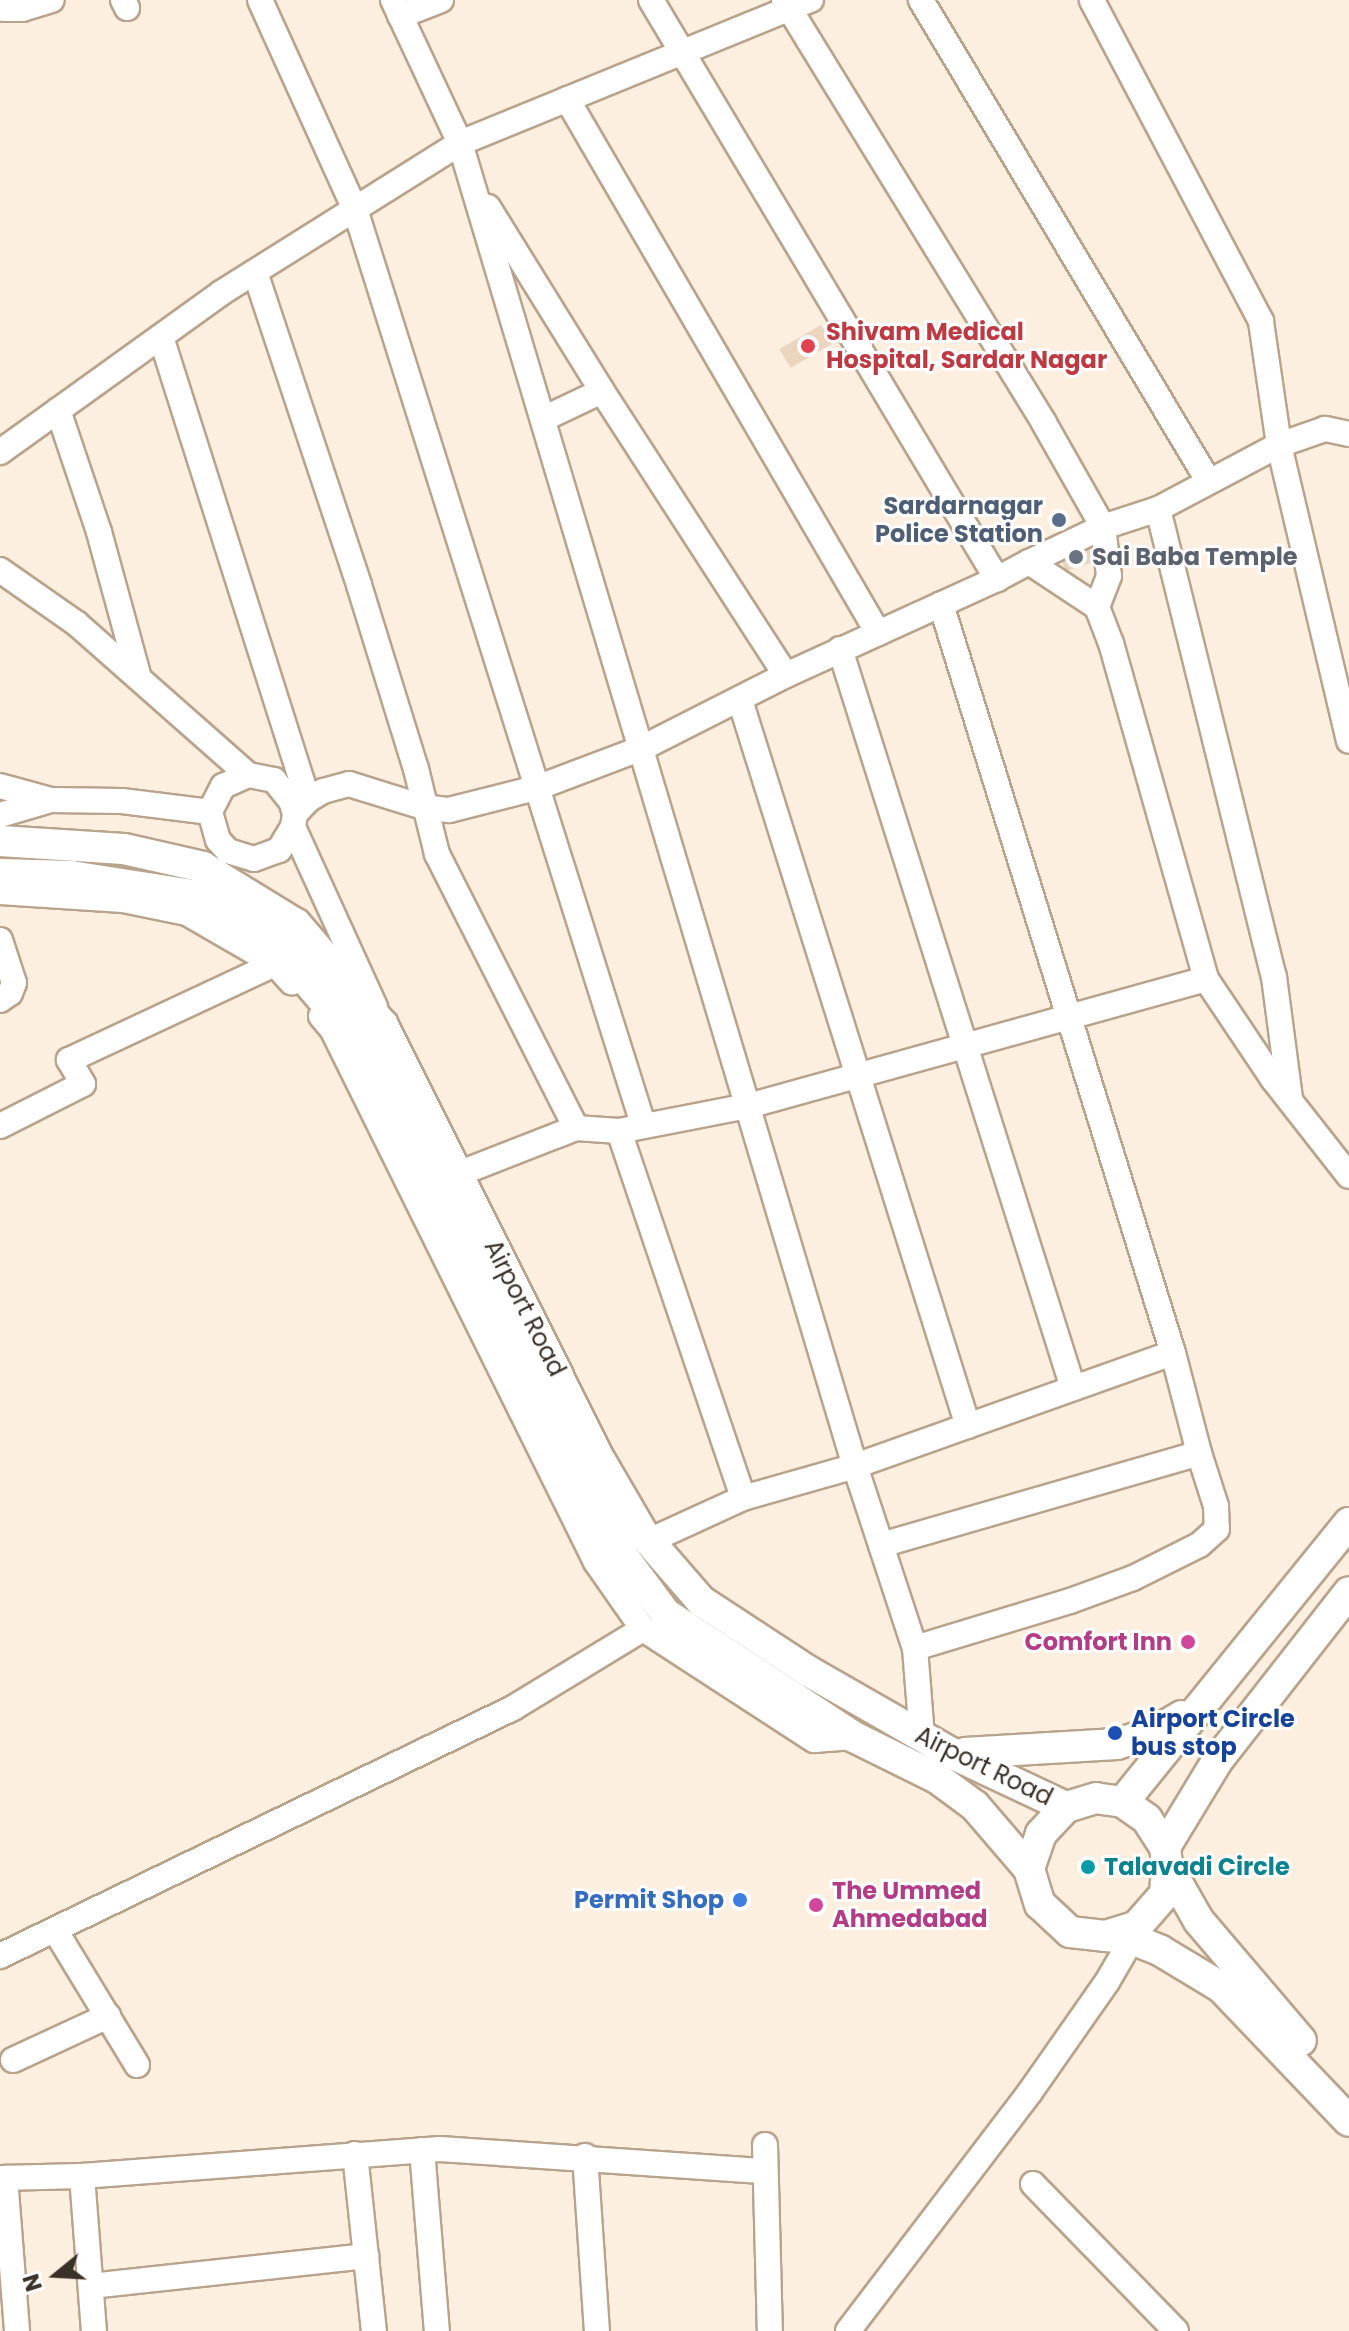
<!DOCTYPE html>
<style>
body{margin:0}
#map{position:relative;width:1349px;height:2331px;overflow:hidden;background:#fcefe0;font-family:Poppins,sans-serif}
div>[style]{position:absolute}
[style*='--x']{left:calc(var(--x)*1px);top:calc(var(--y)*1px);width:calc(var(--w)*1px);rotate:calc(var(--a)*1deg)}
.building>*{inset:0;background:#ebd5be;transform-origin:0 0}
.roads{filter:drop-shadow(2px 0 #b8a38d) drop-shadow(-2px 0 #b8a38d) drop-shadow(0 2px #b8a38d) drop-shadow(0 -2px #b8a38d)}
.minor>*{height:24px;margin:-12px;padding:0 12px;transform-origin:12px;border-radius:12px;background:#fff}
.major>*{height:30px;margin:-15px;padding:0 15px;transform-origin:15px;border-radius:15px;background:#fff}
.dots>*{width:22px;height:22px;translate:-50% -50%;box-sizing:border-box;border:4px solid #fefefe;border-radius:50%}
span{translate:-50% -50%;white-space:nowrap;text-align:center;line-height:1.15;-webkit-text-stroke:6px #fefefe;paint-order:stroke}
.health-label{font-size:24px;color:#be3a42;font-weight:700}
.left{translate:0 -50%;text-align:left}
.service-label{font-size:24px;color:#4e5e75;font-weight:700}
.right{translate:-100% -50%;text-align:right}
.worship-label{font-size:24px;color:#5b616d;font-weight:700}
.street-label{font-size:24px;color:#3a3128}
.hotel-label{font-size:24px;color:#b23c85;font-weight:700}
.transit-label{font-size:24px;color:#164399;font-weight:700}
.culture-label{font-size:24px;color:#0d838f;font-weight:700}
.shop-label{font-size:24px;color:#366cbe;font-weight:700}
.north{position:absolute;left:16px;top:2235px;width:80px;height:80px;-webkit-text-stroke:6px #fefefe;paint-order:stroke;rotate:252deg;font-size:22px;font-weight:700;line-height:32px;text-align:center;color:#3a3128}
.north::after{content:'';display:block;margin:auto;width:28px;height:36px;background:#3a3128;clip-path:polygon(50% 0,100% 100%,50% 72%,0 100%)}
</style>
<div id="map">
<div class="building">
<div style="left:821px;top:325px;width:22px;height:48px;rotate:60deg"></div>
<div style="left:1088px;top:544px;width:19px;height:30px;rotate:72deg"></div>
</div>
<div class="roads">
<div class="minor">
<div style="--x:123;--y:0;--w:9;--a:63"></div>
<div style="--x:260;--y:0;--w:230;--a:65.6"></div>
<div style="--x:355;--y:209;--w:959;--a:72.53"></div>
<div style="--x:393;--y:0;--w:158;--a:64.9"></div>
<div style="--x:460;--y:143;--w:1381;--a:73.38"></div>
<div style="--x:855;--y:1466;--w:192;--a:71.8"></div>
<div style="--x:915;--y:1648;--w:88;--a:85.5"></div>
<div style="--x:651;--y:0;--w:675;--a:59.14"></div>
<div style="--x:997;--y:579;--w:36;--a:-28"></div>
<div style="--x:1029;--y:562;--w:82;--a:33.5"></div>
<div style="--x:1097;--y:607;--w:39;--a:69"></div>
<div style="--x:1111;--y:643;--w:349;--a:74.2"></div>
<div style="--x:1206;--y:979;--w:120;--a:56.2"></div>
<div style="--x:1273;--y:1079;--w:123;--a:51.9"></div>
<div style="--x:784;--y:0;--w:497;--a:58.4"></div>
<div style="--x:1044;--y:423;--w:120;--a:60.4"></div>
<div style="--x:1103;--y:527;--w:49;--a:83"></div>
<div style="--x:1109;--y:576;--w:33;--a:111"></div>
<div style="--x:921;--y:0;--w:561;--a:59.14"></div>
<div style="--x:0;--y:4;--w:6;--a:51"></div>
<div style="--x:4;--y:9;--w:18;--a:0"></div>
<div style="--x:22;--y:9;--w:31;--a:-17"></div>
<div style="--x:400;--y:16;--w:44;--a:-21.3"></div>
<div style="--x:567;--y:99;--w:618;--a:59.78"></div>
<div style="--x:488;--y:207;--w:216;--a:58.2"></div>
<div style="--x:602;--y:391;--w:338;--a:57.1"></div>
<div style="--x:255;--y:272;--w:330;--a:71.6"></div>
<div style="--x:359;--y:585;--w:193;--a:72.8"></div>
<div style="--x:416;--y:769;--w:88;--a:76.1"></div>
<div style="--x:437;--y:854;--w:307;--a:63.1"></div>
<div style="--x:161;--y:337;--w:486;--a:72.4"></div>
<div style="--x:58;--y:410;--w:129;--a:71.4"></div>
<div style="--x:99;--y:532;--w:148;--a:74.7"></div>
<div style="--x:543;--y:419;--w:65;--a:-25.4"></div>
<div style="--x:1349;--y:434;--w:25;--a:-168"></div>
<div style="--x:1325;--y:429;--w:49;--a:160.8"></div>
<div style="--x:1279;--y:445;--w:304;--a:76.7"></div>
<div style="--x:0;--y:452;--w:272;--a:-35.7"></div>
<div style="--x:221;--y:293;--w:282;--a:-32.1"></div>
<div style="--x:460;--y:143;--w:379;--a:-22.2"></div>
<div style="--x:1158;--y:509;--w:482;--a:76.1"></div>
<div style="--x:1274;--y:977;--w:123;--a:82.5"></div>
<div style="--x:1029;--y:562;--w:82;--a:-25.3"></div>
<div style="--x:1103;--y:527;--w:58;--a:-18.1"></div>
<div style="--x:1158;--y:509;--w:137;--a:-27.9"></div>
<div style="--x:1279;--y:445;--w:125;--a:-98.3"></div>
<div style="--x:1261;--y:321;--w:363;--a:-117.8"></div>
<div style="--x:0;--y:570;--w:94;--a:35"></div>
<div style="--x:77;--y:624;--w:228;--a:41.4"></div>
<div style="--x:840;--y:649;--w:775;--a:72.5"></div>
<div style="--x:740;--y:700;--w:761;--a:72.57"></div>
<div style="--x:0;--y:786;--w:53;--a:15.4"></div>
<div style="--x:295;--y:814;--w:14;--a:-107"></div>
<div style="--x:291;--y:801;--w:27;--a:-129"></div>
<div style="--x:274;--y:780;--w:26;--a:-169"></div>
<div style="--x:248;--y:775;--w:27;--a:156"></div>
<div style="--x:223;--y:786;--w:29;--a:117"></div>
<div style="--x:210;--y:812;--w:29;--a:74"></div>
<div style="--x:218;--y:840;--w:15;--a:48"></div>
<div style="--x:228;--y:851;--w:27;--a:17"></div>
<div style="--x:254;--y:859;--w:27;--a:-20"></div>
<div style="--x:279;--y:850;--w:27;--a:-59"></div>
<div style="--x:293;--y:827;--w:13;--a:-81"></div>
<div style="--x:295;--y:814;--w:19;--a:-47"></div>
<div style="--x:308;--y:800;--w:17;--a:-31"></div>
<div style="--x:323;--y:791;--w:27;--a:-15"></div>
<div style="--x:349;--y:784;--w:77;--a:17.3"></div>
<div style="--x:423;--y:807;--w:26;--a:7"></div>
<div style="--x:449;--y:810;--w:93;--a:-14.3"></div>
<div style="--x:539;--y:787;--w:110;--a:-20.7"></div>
<div style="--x:642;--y:748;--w:161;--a:-26.9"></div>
<div style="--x:786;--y:675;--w:232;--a:-24.5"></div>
<div style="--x:0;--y:815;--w:53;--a:-16.4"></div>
<div style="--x:51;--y:800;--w:71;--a:0.8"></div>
<div style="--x:122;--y:801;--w:89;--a:7.1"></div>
<div style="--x:293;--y:827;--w:198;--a:65.5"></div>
<div style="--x:0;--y:892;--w:123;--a:3.7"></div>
<div style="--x:123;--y:900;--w:65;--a:11.5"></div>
<div style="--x:187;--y:913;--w:102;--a:30.1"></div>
<div style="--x:275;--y:964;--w:25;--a:48"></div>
<div style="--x:0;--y:940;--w:45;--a:72"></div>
<div style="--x:14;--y:983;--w:11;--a:112"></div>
<div style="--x:10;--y:993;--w:12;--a:145"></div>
<div style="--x:321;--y:1016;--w:17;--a:50"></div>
<div style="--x:332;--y:1029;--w:595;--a:63.65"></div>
<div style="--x:596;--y:1562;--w:82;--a:55"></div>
<div style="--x:643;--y:1629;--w:204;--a:33"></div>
<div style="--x:814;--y:1740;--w:40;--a:-4.3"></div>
<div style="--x:0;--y:1126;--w:93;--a:-26.8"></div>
<div style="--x:83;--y:1084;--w:28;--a:-120"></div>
<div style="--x:69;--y:1060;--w:227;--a:-25"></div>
<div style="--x:619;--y:1131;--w:387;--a:71.3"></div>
<div style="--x:458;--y:1174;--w:127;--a:-21.3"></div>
<div style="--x:576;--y:1128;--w:43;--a:4"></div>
<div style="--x:619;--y:1131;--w:131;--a:-11"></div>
<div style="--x:748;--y:1106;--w:475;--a:-15.5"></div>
<div style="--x:1173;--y:1353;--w:103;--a:75.4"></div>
<div style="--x:649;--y:1541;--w:103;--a:-24.6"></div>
<div style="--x:743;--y:1498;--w:116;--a:-15.9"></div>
<div style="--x:855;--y:1466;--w:337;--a:-19.6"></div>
<div style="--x:1173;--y:1353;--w:784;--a:-107.21"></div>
<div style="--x:881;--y:1545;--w:331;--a:-16.1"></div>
<div style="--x:1199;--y:1453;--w:56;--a:72.2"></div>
<div style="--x:1216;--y:1506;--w:23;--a:88"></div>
<div style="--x:1217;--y:1529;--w:24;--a:138"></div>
<div style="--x:1199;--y:1545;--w:74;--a:153.4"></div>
<div style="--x:1133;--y:1578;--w:67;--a:159.9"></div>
<div style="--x:1070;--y:1601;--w:162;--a:163.1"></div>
<div style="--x:55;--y:1930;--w:158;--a:58.7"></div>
<div style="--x:0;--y:1956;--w:570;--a:-25.8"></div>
<div style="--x:513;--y:1708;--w:152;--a:-31.3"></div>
<div style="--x:13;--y:2060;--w:105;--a:-24.9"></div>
<div style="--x:765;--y:2145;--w:186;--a:88.5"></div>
<div style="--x:422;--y:2150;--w:182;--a:85.3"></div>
<div style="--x:355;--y:2154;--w:178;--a:83.9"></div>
<div style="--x:585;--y:2156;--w:175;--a:86.1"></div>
<div style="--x:82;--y:2176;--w:155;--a:85.6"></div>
<div style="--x:0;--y:2178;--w:82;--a:-1.4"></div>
<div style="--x:82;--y:2176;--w:359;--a:-4.3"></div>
<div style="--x:440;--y:2149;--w:326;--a:3.9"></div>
<div style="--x:5;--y:2178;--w:153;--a:85.5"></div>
<div style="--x:1033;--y:2184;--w:205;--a:45.8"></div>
<div style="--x:91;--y:2286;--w:277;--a:-6.2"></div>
<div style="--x:848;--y:2331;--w:300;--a:-52.7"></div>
<div style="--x:1030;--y:2092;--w:134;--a:-55"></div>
<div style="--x:1107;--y:1982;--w:50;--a:-59.8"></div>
</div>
<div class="major">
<div style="--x:0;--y:841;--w:124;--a:3.7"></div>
<div style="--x:124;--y:849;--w:81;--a:12.8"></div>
<div style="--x:203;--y:867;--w:109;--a:31.5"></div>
<div style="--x:296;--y:924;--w:133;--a:49.3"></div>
<div style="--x:383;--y:1025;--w:486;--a:63.5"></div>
<div style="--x:600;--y:1460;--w:86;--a:59.8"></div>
<div style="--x:643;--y:1534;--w:89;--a:49.1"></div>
<div style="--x:701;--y:1601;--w:128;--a:33.2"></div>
<div style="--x:808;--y:1671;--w:165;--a:29.8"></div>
<div style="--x:951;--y:1753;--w:127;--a:25.2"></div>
<div style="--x:0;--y:874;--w:71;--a:1.6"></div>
<div style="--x:71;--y:876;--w:123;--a:8.9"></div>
<div style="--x:193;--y:895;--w:98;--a:31.3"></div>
<div style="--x:277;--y:946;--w:126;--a:49.5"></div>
<div style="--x:359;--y:1042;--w:483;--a:63.4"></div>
<div style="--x:575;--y:1474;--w:89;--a:60.3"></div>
<div style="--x:619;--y:1551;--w:79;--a:53.3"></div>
<div style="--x:666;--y:1614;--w:225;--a:33.2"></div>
<div style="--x:854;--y:1737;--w:93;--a:26.3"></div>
<div style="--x:937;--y:1778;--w:47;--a:36.4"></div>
<div style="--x:975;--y:1806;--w:83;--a:49.4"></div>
<div style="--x:965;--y:1753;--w:152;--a:-3.4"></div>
<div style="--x:1117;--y:1744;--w:40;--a:-18"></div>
<div style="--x:1155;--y:1732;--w:31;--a:-31"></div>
<div style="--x:1123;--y:1802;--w:359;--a:-51"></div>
<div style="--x:1165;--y:1847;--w:100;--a:-58.8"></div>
<div style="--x:1217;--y:1761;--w:214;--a:-52"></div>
<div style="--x:1167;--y:1865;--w:64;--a:60.3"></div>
<div style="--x:1199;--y:1921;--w:157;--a:49.6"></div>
<div style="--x:1105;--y:1936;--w:34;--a:-17"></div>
<div style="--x:1137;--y:1926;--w:43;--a:-48.8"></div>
<div style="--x:1165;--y:1894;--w:29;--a:-86"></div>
<div style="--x:1167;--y:1865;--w:18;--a:-96"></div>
<div style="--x:1165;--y:1847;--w:33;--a:-123"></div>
<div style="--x:1147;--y:1819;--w:29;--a:-145"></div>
<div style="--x:1123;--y:1802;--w:27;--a:-172"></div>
<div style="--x:1096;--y:1798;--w:31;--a:163"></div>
<div style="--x:1066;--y:1807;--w:37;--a:133"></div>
<div style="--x:1041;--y:1834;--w:37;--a:109"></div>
<div style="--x:1029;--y:1869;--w:37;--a:73"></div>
<div style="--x:1040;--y:1904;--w:41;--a:43"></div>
<div style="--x:1070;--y:1932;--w:62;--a:6.4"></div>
<div style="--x:1132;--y:1939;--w:31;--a:22"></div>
<div style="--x:1161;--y:1951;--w:70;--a:31"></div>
<div style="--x:1221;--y:1987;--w:185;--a:46.3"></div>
</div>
</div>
<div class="dots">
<div style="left:808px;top:346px;background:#e0444e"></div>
<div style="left:1059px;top:520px;background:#5c6f8a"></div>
<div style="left:1076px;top:557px;background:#6b7280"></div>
<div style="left:1188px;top:1642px;background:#d1479c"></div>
<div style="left:1115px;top:1733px;background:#1a4fb4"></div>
<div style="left:1088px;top:1867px;background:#0f9aa8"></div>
<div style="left:740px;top:1900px;background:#3f7fe0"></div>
<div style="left:816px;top:1905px;background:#d1479c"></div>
</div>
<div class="health-label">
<span class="left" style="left:826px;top:346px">Shivam Medical<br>Hospital, Sardar Nagar</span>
</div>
<div class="service-label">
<span class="right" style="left:1043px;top:520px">Sardarnagar<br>Police Station</span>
</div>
<div class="worship-label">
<span class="left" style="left:1092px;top:557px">Sai Baba Temple</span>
</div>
<div class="street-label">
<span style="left:525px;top:1308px;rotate:63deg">Airport Road</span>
<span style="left:984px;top:1766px;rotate:26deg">Airport Road</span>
</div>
<div class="hotel-label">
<span class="right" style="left:1172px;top:1642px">Comfort Inn</span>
<span class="left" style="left:832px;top:1905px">The Ummed<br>Ahmedabad</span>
</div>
<div class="transit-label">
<span class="left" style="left:1131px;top:1733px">Airport Circle<br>bus stop</span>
</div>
<div class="culture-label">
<span class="left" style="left:1104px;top:1867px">Talavadi Circle</span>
</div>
<div class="shop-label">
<span class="right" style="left:724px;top:1900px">Permit Shop</span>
</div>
<div class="north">N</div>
</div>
